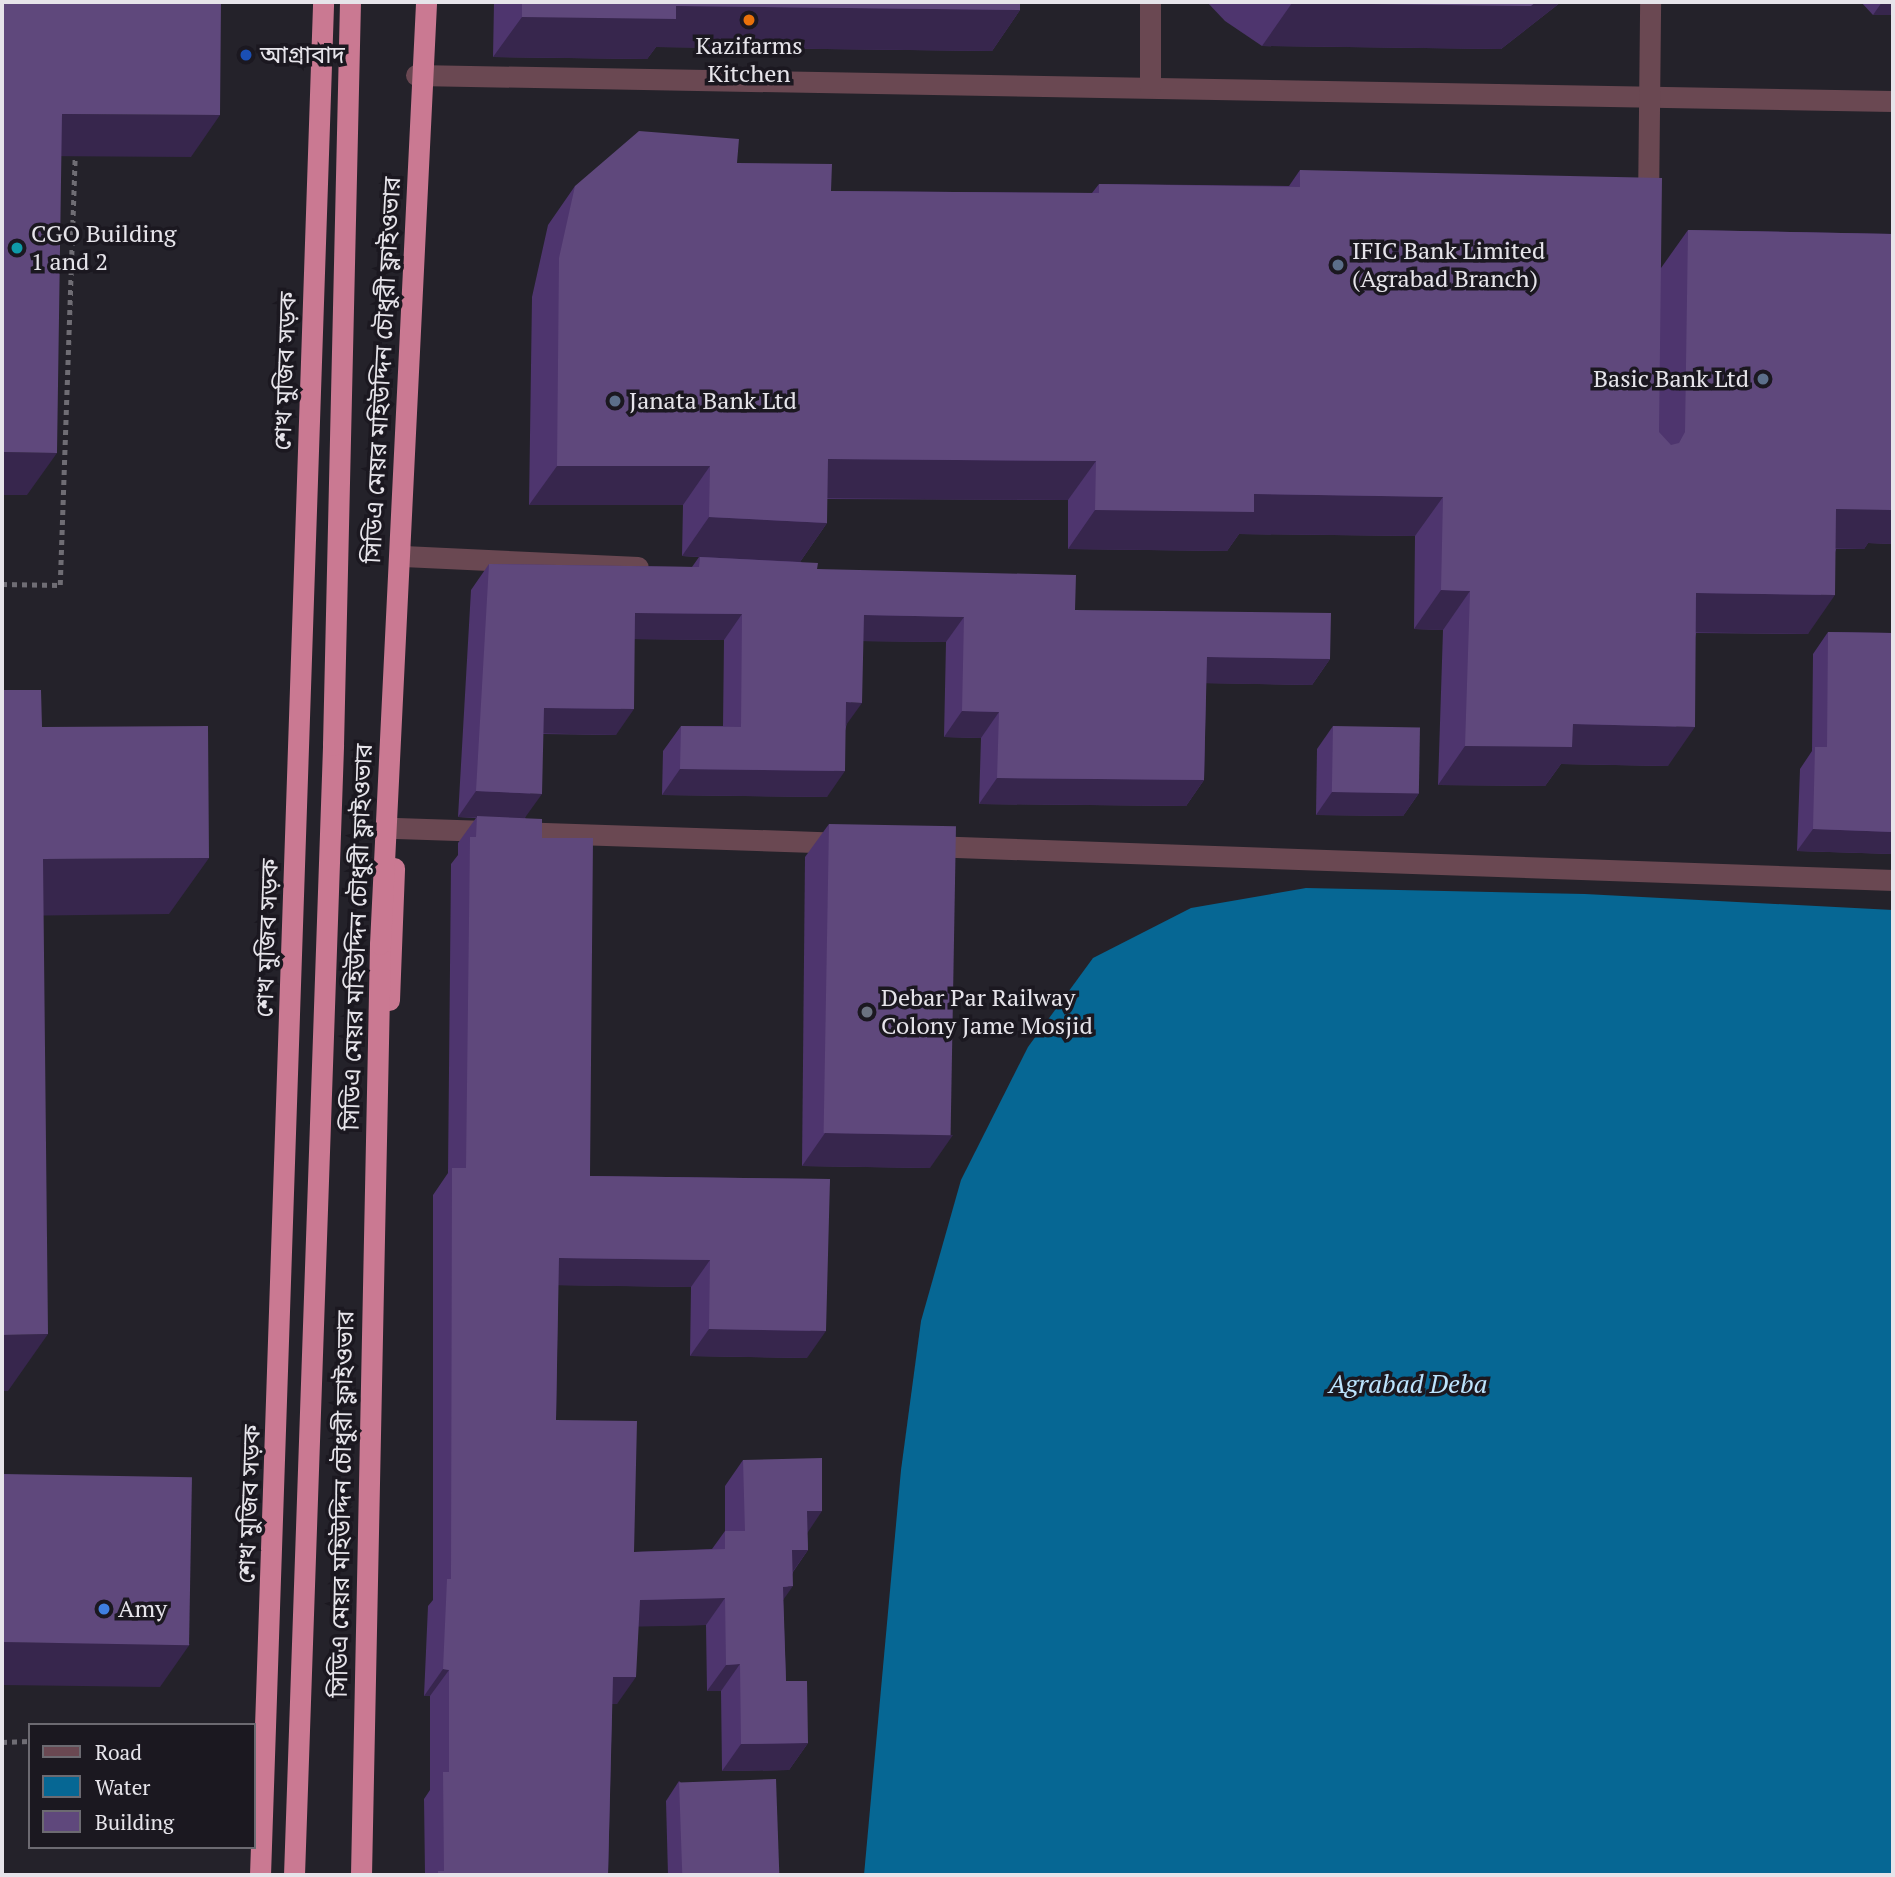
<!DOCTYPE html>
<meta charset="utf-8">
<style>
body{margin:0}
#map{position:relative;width:1895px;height:1877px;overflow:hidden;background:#24222a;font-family:"PT Serif","Noto Sans Bengali",serif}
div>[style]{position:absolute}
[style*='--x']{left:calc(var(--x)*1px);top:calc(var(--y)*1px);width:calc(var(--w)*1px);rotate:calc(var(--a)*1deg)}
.water>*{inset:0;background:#066794}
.path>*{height:4.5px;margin-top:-2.25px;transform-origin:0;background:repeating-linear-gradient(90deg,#6f6d74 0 5px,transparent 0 10px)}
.minor>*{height:21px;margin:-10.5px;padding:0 10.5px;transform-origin:10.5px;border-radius:10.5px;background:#6a4852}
.highway>*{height:21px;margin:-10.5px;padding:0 10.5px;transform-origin:10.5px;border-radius:10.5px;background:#ca7992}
.highway-bridge>*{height:21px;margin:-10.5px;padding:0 10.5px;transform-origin:10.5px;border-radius:10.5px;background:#ca7992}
.wall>*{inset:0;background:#4e356e}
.shaded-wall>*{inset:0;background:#37264d}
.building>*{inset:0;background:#5f487c;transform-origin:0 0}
.dots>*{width:19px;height:19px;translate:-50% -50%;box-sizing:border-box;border:4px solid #1b1820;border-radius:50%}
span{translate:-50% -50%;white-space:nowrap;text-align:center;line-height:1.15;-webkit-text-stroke:7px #1b1820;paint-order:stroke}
.poi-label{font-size:24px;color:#e6e4ea}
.left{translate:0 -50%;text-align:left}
.right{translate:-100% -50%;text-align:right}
.street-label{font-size:24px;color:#e6e4ea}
.water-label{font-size:26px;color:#bde4fe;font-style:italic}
.frame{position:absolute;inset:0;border:4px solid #e6e4ea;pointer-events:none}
.legend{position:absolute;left:28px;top:1723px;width:228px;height:126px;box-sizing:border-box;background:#1b1820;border:2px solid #6c6a71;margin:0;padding:9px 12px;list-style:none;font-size:21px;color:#e6e4ea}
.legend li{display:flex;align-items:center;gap:14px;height:35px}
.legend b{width:35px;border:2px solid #6c6a71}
</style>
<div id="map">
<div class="water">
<div style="clip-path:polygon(1306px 888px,1585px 894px,1893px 910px,1893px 1875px,864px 1875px,901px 1470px,921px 1321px,961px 1180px,1028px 1047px,1093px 958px,1191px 908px)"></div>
</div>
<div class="path">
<div style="--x:2;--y:584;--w:58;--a:1"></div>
<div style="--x:60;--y:585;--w:432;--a:-88"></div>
<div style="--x:2;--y:1742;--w:28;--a:-2"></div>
</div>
<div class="minor">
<div style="--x:416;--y:75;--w:1477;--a:1.01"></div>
<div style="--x:1150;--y:87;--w:85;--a:-90"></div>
<div style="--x:1648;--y:206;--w:204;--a:-89.4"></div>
<div style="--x:403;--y:556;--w:235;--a:2.7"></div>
<div style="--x:396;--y:828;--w:449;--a:1.9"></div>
<div style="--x:929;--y:846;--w:965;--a:2.02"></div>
</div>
<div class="highway">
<div style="--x:389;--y:1000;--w:132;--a:-87.8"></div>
<div style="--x:260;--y:1875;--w:1874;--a:-88.07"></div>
<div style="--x:294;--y:1875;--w:1131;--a:-88.02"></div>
<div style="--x:333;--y:745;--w:743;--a:-88.69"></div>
</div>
<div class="highway-bridge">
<div style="--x:361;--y:1875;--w:931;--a:-88.83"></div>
<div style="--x:380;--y:944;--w:943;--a:-87.2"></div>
</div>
<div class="wall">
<div style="clip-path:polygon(494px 2px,1020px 2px,1020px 10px,992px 51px,656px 47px,647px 59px,493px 57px)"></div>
<div style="clip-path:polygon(1207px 2px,1561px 2px,1501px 49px,1262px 46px,1225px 21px)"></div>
<div style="clip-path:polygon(1861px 2px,1893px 2px,1893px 15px,1873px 15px)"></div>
<div style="clip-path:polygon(737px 163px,831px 191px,1092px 193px,1099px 184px,1289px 186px,1300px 170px,1661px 268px,1688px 230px,1893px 234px,1893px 544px,1868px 543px,1864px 549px,1836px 549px,1808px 634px,1696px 633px,1668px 766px,1561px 764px,1545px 786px,1438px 785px,1443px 630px,1414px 629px,1415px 536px,1239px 534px,1227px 551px,1068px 549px,1068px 500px,827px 499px,827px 523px,800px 562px,817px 569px,1075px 610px,1330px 659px,1312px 685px,1206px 683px,1204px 780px,1186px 806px,979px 804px,981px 738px,944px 737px,946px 642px,863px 641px,846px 727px,827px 797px,662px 795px,663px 751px,681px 726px,723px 726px,724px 640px,634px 639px,616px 735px,543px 734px,525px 818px,542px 838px,590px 1176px,830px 1179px,807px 1358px,690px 1356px,691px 1287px,558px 1285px,556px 1420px,634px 1552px,712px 1549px,725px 1531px,725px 1486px,743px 1460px,807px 1532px,808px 1550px,793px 1572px,783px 1600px,786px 1681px,808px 1743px,789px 1770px,722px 1771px,721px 1691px,707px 1691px,706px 1625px,638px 1626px,617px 1704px,612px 1704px,608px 1875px,425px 1875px,424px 1799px,430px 1790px,430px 1696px,424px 1696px,428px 1606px,433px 1600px,433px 1195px,448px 1173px,451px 864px,458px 855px,458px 843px,476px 818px,458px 817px,471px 590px,489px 564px,692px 567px,699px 557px,682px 556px,683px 505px,529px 505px,532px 297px,548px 225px,575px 186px)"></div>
<div style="clip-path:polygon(1828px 632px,1893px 633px,1893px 854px,1797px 851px,1800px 769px,1812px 751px,1813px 654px)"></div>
<div style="clip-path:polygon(1333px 726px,1419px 793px,1403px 816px,1316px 815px,1317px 749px)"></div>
<div style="clip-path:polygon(829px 824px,930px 1168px,802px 1166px,805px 857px)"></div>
<div style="clip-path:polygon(679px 1781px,780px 1875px,668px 1875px,666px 1801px)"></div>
</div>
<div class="shaded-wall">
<div style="clip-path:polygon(1561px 2px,1501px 49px,1262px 46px,1292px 3px)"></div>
<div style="clip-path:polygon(1882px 2px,1893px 2px,1893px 15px,1873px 15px)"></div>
<div style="clip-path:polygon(676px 6px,1020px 10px,992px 51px,656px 47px,647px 59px,493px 57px,522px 17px)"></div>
<div style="clip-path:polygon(62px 114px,220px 115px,191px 157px,33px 156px)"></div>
<div style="clip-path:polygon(2px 452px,57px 453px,27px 495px,2px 495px)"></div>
<div style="clip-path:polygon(828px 459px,1096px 461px,1068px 500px,801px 498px)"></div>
<div style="clip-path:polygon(557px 466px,710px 466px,683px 505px,529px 505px)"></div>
<div style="clip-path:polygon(1254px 494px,1443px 497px,1415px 536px,1239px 534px,1227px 551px,1068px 549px,1095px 510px)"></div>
<div style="clip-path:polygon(1893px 504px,1893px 544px,1868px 543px,1864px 549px,1809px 548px,1836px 509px)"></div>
<div style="clip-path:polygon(709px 517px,827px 523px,800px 562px,682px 556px)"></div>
<div style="clip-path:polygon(1441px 590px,1470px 591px,1443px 630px,1414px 629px)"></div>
<div style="clip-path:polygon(1696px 593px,1835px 595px,1808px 634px,1669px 632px)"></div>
<div style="clip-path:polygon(635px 613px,742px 614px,724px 640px,617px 639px)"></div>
<div style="clip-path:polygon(864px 615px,964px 617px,946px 642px,846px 641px)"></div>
<div style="clip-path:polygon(1207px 657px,1330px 659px,1312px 685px,1189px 683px)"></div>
<div style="clip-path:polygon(846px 702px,862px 703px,844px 728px)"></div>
<div style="clip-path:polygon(544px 708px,634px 709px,616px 735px,526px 733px)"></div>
<div style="clip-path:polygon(962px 711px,999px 712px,981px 738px,944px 737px)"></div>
<div style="clip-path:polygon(1573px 724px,1695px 727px,1668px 766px,1561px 764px,1545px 786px,1438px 785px,1465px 746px)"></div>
<div style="clip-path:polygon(680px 769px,845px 771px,827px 797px,662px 795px)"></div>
<div style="clip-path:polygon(997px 778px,1204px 780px,1186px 806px,979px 804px)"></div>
<div style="clip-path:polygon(476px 791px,542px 794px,524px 819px,458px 817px)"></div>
<div style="clip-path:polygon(1332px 792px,1419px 793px,1403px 816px,1316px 815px)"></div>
<div style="clip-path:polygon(1813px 829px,1893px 832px,1893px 854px,1797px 851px)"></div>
<div style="clip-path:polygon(209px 858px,169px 914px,3px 916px,43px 859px)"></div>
<div style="clip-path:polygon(825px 1133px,953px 1135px,930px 1168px,802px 1166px)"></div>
<div style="clip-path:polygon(559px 1258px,710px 1260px,691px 1287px,540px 1285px)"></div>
<div style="clip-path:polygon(709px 1329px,826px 1331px,807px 1358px,690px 1356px)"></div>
<div style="clip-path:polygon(48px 1334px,8px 1391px,2px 1391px,2px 1335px)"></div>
<div style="clip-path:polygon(807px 1511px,822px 1511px,804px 1538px)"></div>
<div style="clip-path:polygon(792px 1550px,808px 1550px,789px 1577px)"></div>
<div style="clip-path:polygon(793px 1586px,774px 1613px,783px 1587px)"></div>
<div style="clip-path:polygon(725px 1598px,706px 1625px,621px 1627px,640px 1600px)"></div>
<div style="clip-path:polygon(2px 1642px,190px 1644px,160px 1687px,2px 1685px)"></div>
<div style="clip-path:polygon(740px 1664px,721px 1691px,707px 1691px,726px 1665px)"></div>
<div style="clip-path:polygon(443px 1669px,449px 1670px,430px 1696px,424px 1696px)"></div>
<div style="clip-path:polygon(613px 1677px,636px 1677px,617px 1704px,594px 1704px)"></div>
<div style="clip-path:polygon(808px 1743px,789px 1770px,722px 1771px,741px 1744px)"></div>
</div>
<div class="building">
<div style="clip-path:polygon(2px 2px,221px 2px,220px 115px,62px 114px,57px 453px,2px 452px)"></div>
<div style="clip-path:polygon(522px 2px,1020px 2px,1020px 10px,676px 6px,676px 19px,522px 17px)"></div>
<div style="clip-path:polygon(1290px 2px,1536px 2px,1531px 6px,1292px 3px)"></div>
<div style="clip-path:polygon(639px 131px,739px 139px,737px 163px,832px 164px,831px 191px,1099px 193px,1099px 184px,1300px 187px,1300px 170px,1662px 178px,1659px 432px,1671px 445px,1679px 443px,1685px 432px,1688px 230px,1893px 234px,1893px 504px,1891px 504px,1891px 510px,1836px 509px,1835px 595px,1696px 593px,1695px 727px,1573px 724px,1572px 747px,1465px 746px,1470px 591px,1441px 590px,1443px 497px,1254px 494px,1254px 512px,1095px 510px,1096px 461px,828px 459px,827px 523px,709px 517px,710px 466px,557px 466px,559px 258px,575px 186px)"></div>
<div style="clip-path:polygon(700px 557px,818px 563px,817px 569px,1076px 575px,1075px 610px,1331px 613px,1330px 659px,1207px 657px,1204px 780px,997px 778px,999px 712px,962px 711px,964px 617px,864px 615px,862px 703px,846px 702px,845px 771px,680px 769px,681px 726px,741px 727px,742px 614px,635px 613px,634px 709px,544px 708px,542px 794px,476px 791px,489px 564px,699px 567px)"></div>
<div style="clip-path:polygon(1828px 632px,1893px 633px,1893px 832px,1813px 829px,1815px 747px,1827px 747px)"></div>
<div style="clip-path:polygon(2px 690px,41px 690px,42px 727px,208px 726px,209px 858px,43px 859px,48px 1334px,2px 1335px)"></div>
<div style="left:1333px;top:726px;width:87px;height:66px;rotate:1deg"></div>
<div style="clip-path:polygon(477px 816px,542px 819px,542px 838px,593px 838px,590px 1176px,830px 1179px,826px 1331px,709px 1329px,710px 1260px,559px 1258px,556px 1420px,637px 1421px,634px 1552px,725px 1549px,725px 1531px,745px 1531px,743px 1460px,822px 1458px,822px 1511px,807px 1511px,808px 1550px,792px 1550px,793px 1586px,783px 1587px,786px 1681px,807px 1681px,808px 1743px,741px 1744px,740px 1664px,726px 1665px,725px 1598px,640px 1600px,636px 1677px,613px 1677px,608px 1875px,438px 1875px,438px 1871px,444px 1871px,443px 1772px,449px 1772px,449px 1670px,443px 1669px,447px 1579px,451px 1579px,452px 1168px,466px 1168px,470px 837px,476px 837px)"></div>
<div style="left:829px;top:824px;width:127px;height:309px;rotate:1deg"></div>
<div style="left:2px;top:1474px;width:190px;height:168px;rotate:1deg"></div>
<div style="left:776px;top:1779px;width:96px;height:97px;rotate:88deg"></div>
</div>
<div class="dots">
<div style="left:749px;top:20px;background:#e8710a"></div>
<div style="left:246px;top:55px;background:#1a4fb4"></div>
<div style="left:17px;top:248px;background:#0f9aa8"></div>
<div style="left:1338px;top:265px;background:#5c6f8a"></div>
<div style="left:1763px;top:379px;background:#5c6f8a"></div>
<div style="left:615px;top:401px;background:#5c6f8a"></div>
<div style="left:867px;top:1012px;background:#6b7280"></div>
<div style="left:104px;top:1609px;background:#3f7fe0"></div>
</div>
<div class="poi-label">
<span style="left:749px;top:60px">Kazifarms<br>Kitchen</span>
<span class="left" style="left:260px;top:55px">আগ্রাবাদ</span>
<span class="left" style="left:31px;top:248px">CGO Building<br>1 and 2</span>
<span class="left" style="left:1352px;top:265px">IFIC Bank Limited<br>(Agrabad Branch)</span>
<span class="right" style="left:1749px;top:379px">Basic Bank Ltd</span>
<span class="left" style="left:629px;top:401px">Janata Bank Ltd</span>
<span class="left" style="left:881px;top:1012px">Debar Par Railway<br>Colony Jame Mosjid</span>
<span class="left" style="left:118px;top:1609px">Amy</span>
</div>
<div class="street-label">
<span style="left:382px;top:370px;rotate:-87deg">সিডিএ মেয়র মহিউদ্দিন চৌধুরী ফ্লাইওভার</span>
<span style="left:285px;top:371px;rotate:-88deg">শেখ মুজিব সড়ক</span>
<span style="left:357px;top:937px;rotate:-88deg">সিডিএ মেয়র মহিউদ্দিন চৌধুরী ফ্লাইওভার</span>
<span style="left:267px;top:938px;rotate:-88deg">শেখ মুজিব সড়ক</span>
<span style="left:249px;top:1504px;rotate:-88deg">শেখ মুজিব সড়ক</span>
<span style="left:342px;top:1504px;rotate:-89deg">সিডিএ মেয়র মহিউদ্দিন চৌধুরী ফ্লাইওভার</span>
</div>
<div class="water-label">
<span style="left:1408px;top:1384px">Agrabad Deba</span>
</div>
<div class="frame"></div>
<ul class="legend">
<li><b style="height:9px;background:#6a4852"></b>Road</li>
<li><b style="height:19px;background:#066794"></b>Water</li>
<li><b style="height:19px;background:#5f487c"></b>Building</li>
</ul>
</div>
